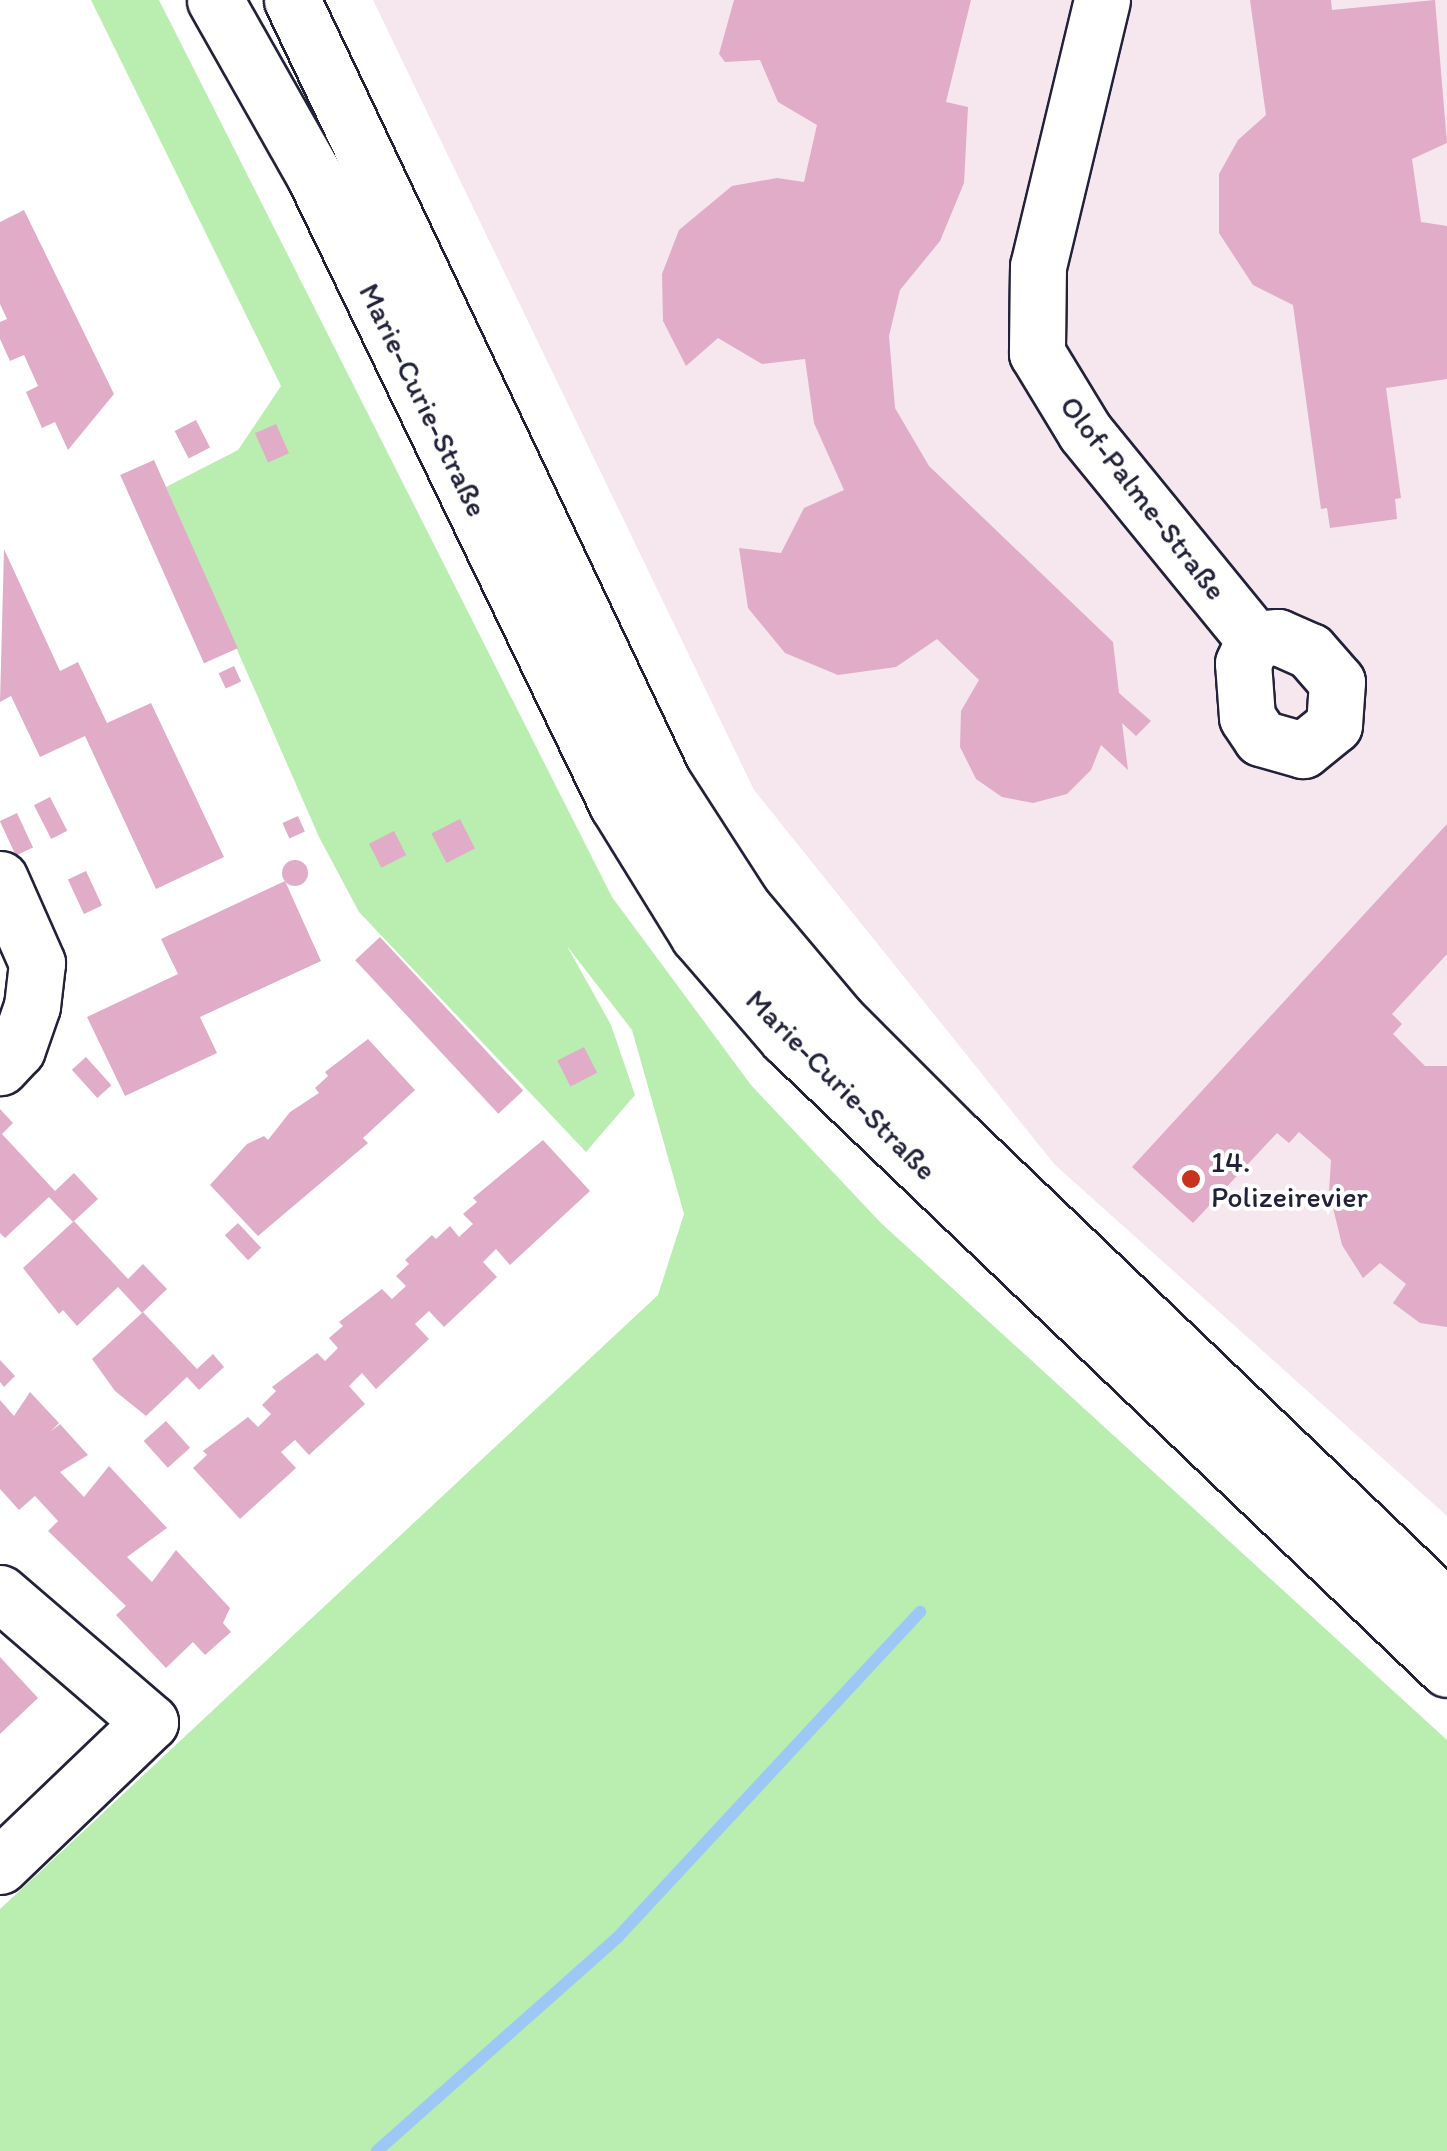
<!DOCTYPE html>
<meta charset="utf-8">
<style>
body{margin:0}
#map{position:relative;width:1447px;height:2151px;overflow:hidden;background:#fff;font-family:Itim,sans-serif}
div>[style]{position:absolute}
[style*='--x']{left:calc(var(--x)*1px);top:calc(var(--y)*1px);width:calc(var(--w)*1px);rotate:calc(var(--a)*1deg)}
.built>*{inset:0;background:#f6e6ee}
.green>*{inset:0;background:#b9eeb0}
.stream>*{height:12px;margin:-6px;padding:0 6px;transform-origin:6px;border-radius:6px;background:#9dc8f6}
.building>*{inset:0;background:#e0acc7;transform-origin:0 0}
.round{border-radius:50%}
.roads{filter:drop-shadow(2px 0 #22223b) drop-shadow(-2px 0 #22223b) drop-shadow(0 2px #22223b) drop-shadow(0 -2px #22223b)}
.minor>*{height:55px;margin:-27.5px;padding:0 27.5px;transform-origin:27.5px;border-radius:27.5px;background:#fff}
.major>*{height:55px;margin:-27.5px;padding:0 27.5px;transform-origin:27.5px;border-radius:27.5px;background:#fff}
.dots>*{width:28px;height:28px;translate:-50% -50%;box-sizing:border-box;border:5px solid #fff;border-radius:50%}
span{translate:-50% -50%;white-space:nowrap;text-align:center;line-height:1.15;-webkit-text-stroke:8px #fff;paint-order:stroke}
.street-label{font-size:30px;color:#22223b}
.poi-label{font-size:30px;color:#22223b}
.left{translate:0 -50%;text-align:left}
</style>
<div id="map">
<div class="built">
<div style="clip-path:polygon(373px 0,1447px 0,1447px 1516px,1055px 1165px,754px 790px)"></div>
</div>
<div class="green">
<div style="clip-path:polygon(91px 0,159px 0,612px 897px,751px 1085px,881px 1223px,1447px 1740px,1447px 2151px,0 2151px,0 1909px,658px 1295px,684px 1214px,632px 1030px,567px 946px,611px 1025px,635px 1095px,586px 1152px,359px 912px,319px 837px,166px 487px,238px 450px,281px 386px)"></div>
</div>
<div class="stream">
<div style="--x:377;--y:2151;--w:322;--a:-41.6"></div>
<div style="--x:618;--y:1937;--w:444;--a:-47.1"></div>
</div>
<div class="building">
<div style="clip-path:polygon(734px 0,971px 0,946px 102px,968px 107px,964px 183px,940px 241px,900px 290px,889px 336px,895px 408px,929px 466px,1113px 642px,1119px 693px,1151px 721px,1136px 736px,1122px 723px,1128px 770px,1101px 745px,1091px 770px,1067px 794px,1033px 803px,1002px 797px,976px 779px,960px 747px,961px 711px,979px 680px,937px 639px,896px 667px,838px 675px,785px 653px,748px 608px,739px 548px,781px 553px,804px 508px,844px 490px,814px 423px,805px 359px,762px 364px,718px 338px,686px 366px,663px 321px,662px 274px,679px 230px,732px 186px,777px 178px,804px 182px,817px 125px,778px 102px,760px 60px,725px 62px,719px 54px)"></div>
<div style="clip-path:polygon(1250px 0,1331px 0,1332px 10px,1435px 0,1447px 143px,1412px 159px,1421px 222px,1447px 226px,1447px 379px,1386px 388px,1401px 498px,1395px 499px,1397px 519px,1330px 528px,1327px 508px,1321px 509px,1293px 305px,1253px 285px,1219px 233px,1219px 174px,1238px 140px,1266px 115px)"></div>
<div style="clip-path:polygon(24px 210px,114px 394px,68px 450px,55px 422px,42px 428px,26px 392px,38px 386px,24px 355px,10px 361px,0 339px,0 322px,7px 319px,0 304px,0 222px)"></div>
<div style="left:196px;top:420px;width:31px;height:24px;rotate:63deg"></div>
<div style="left:276px;top:424px;width:32px;height:23px;rotate:66deg"></div>
<div style="left:154px;top:460px;width:206px;height:37px;rotate:66deg"></div>
<div style="clip-path:polygon(4px 549px,60px 671px,78px 662px,107px 723px,151px 703px,224px 857px,156px 889px,85px 736px,40px 757px,11px 696px,0 702px)"></div>
<div style="left:234px;top:666px;width:17px;height:17px;rotate:65deg"></div>
<div style="left:50px;top:797px;width:38px;height:18px;rotate:63deg"></div>
<div style="left:17px;top:813px;width:38px;height:19px;rotate:65deg"></div>
<div style="left:298px;top:816px;width:17px;height:17px;rotate:66deg"></div>
<div style="left:460px;top:819px;width:33px;height:32px;rotate:63deg"></div>
<div style="clip-path:polygon(1447px 824px,1447px 954px,1392px 1014px,1402px 1024px,1393px 1034px,1425px 1066px,1447px 1066px,1447px 1327px,1420px 1323px,1393px 1303px,1406px 1284px,1380px 1263px,1363px 1278px,1342px 1245px,1329px 1191px,1331px 1160px,1299px 1132px,1289px 1143px,1277px 1133px,1193px 1223px,1132px 1167px)"></div>
<div style="left:394px;top:831px;width:27px;height:28px;rotate:63deg"></div>
<div class="round" style="left:282px;top:860px;width:26px;height:26px"></div>
<div style="left:86px;top:871px;width:38px;height:20px;rotate:65deg"></div>
<div style="clip-path:polygon(285px 881px,321px 961px,200px 1017px,217px 1053px,125px 1096px,87px 1017px,178px 974px,161px 939px)"></div>
<div style="left:380px;top:937px;width:210px;height:34px;rotate:47deg"></div>
<div style="clip-path:polygon(368px 1039px,415px 1090px,363px 1138px,368px 1143px,258px 1236px,210px 1185px,247px 1144px,264px 1136px,268px 1140px,290px 1112px,319px 1093px,315px 1088px,328px 1076px,325px 1072px)"></div>
<div style="left:584px;top:1047px;width:29px;height:30px;rotate:63deg"></div>
<div style="left:86px;top:1057px;width:38px;height:19px;rotate:48deg"></div>
<div style="clip-path:polygon(0 1109px,13px 1123px,2px 1134px,55px 1191px,74px 1173px,98px 1199px,73px 1222px,49px 1197px,5px 1238px,0 1233px)"></div>
<div style="clip-path:polygon(543px 1140px,590px 1191px,510px 1265px,496px 1249px,483px 1262px,497px 1277px,444px 1327px,429px 1311px,415px 1324px,429px 1339px,376px 1389px,362px 1373px,349px 1386px,365px 1404px,309px 1455px,295px 1440px,281px 1452px,296px 1468px,240px 1519px,193px 1468px,207px 1455px,203px 1451px,248px 1417px,258px 1427px,271px 1414px,262px 1405px,276px 1391px,272px 1387px,317px 1353px,325px 1361px,338px 1348px,329px 1338px,343px 1326px,339px 1322px,382px 1289px,392px 1299px,406px 1286px,396px 1276px,409px 1264px,405px 1260px,432px 1235px,436px 1239px,450px 1226px,459px 1237px,473px 1224px,463px 1214px,477px 1202px,473px 1198px)"></div>
<div style="clip-path:polygon(74px 1221px,128px 1279px,143px 1264px,167px 1289px,142px 1313px,118px 1287px,77px 1326px,63px 1310px,59px 1314px,23px 1268px)"></div>
<div style="left:238px;top:1223px;width:34px;height:18px;rotate:47deg"></div>
<div style="clip-path:polygon(143px 1312px,197px 1369px,213px 1354px,224px 1367px,199px 1390px,187px 1377px,146px 1416px,115px 1391px,92px 1359px)"></div>
<div style="clip-path:polygon(0 1360px,15px 1376px,4px 1387px,0 1382px)"></div>
<div style="clip-path:polygon(30px 1392px,59px 1423px,50px 1432px,60px 1424px,88px 1455px,60px 1472px,84px 1497px,109px 1466px,167px 1528px,127px 1557px,152px 1582px,176px 1550px,230px 1608px,223px 1623px,231px 1632px,205px 1655px,193px 1642px,166px 1668px,116px 1615px,126px 1606px,48px 1531px,58px 1521px,35px 1496px,19px 1510px,0 1489px,0 1400px,14px 1416px)"></div>
<div style="left:166px;top:1421px;width:36px;height:30px;rotate:48deg"></div>
<div style="clip-path:polygon(0 1657px,38px 1698px,0 1734px)"></div>
</div>
<div class="roads">
<div class="minor">
<div style="--x:1102;--y:0;--w:274;--a:103.5"></div>
<div style="--x:1038;--y:266;--w:87;--a:90.7"></div>
<div style="--x:1037;--y:353;--w:92;--a:58.7"></div>
<div style="--x:1085;--y:432;--w:267;--a:50.8"></div>
<div style="--x:1278;--y:637;--w:35;--a:24"></div>
<div style="--x:1310;--y:651;--w:41;--a:48.9"></div>
<div style="--x:1337;--y:682;--w:43;--a:94"></div>
<div style="--x:1334;--y:725;--w:40;--a:141"></div>
<div style="--x:1303;--y:750;--w:44;--a:-164.1"></div>
<div style="--x:1261;--y:738;--w:25;--a:-124"></div>
<div style="--x:1247;--y:717;--w:54;--a:-94.2"></div>
<div style="--x:1243;--y:663;--w:26;--a:-65"></div>
<div style="--x:1254;--y:639;--w:24;--a:-5"></div>
<div style="--x:0;--y:879;--w:92;--a:66.2"></div>
<div style="--x:37;--y:963;--w:43;--a:96.6"></div>
<div style="--x:32;--y:1006;--w:46;--a:109.2"></div>
<div style="--x:17;--y:1049;--w:25;--a:133"></div>
<div style="--x:0;--y:1593;--w:198;--a:40.7"></div>
<div style="--x:150;--y:1722;--w:208;--a:136.2"></div>
</div>
<div class="major">
<div style="--x:215;--y:0;--w:203;--a:60.5"></div>
<div style="--x:315;--y:177;--w:696;--a:64.28"></div>
<div style="--x:617;--y:804;--w:154;--a:58.3"></div>
<div style="--x:698;--y:935;--w:136;--a:49.2"></div>
<div style="--x:787;--y:1038;--w:913;--a:43.71"></div>
<div style="--x:292;--y:0;--w:866;--a:64.65"></div>
<div style="--x:663;--y:783;--w:148;--a:57.2"></div>
<div style="--x:743;--y:907;--w:148;--a:49.9"></div>
<div style="--x:838;--y:1020;--w:163;--a:45"></div>
<div style="--x:953;--y:1135;--w:684;--a:43.76"></div>
</div>
</div>
<div class="dots">
<div style="left:1191px;top:1179px;background:#c8321e"></div>
</div>
<div class="street-label">
<span style="left:423px;top:400px;rotate:64deg">Marie-Curie-Straße</span>
<span style="left:1143px;top:498px;rotate:52deg">Olof-Palme-Straße</span>
<span style="left:841px;top:1085px;rotate:45deg">Marie-Curie-Straße</span>
</div>
<div class="poi-label">
<span class="left" style="left:1211px;top:1179px">14.<br>Polizeirevier</span>
</div>
</div>
